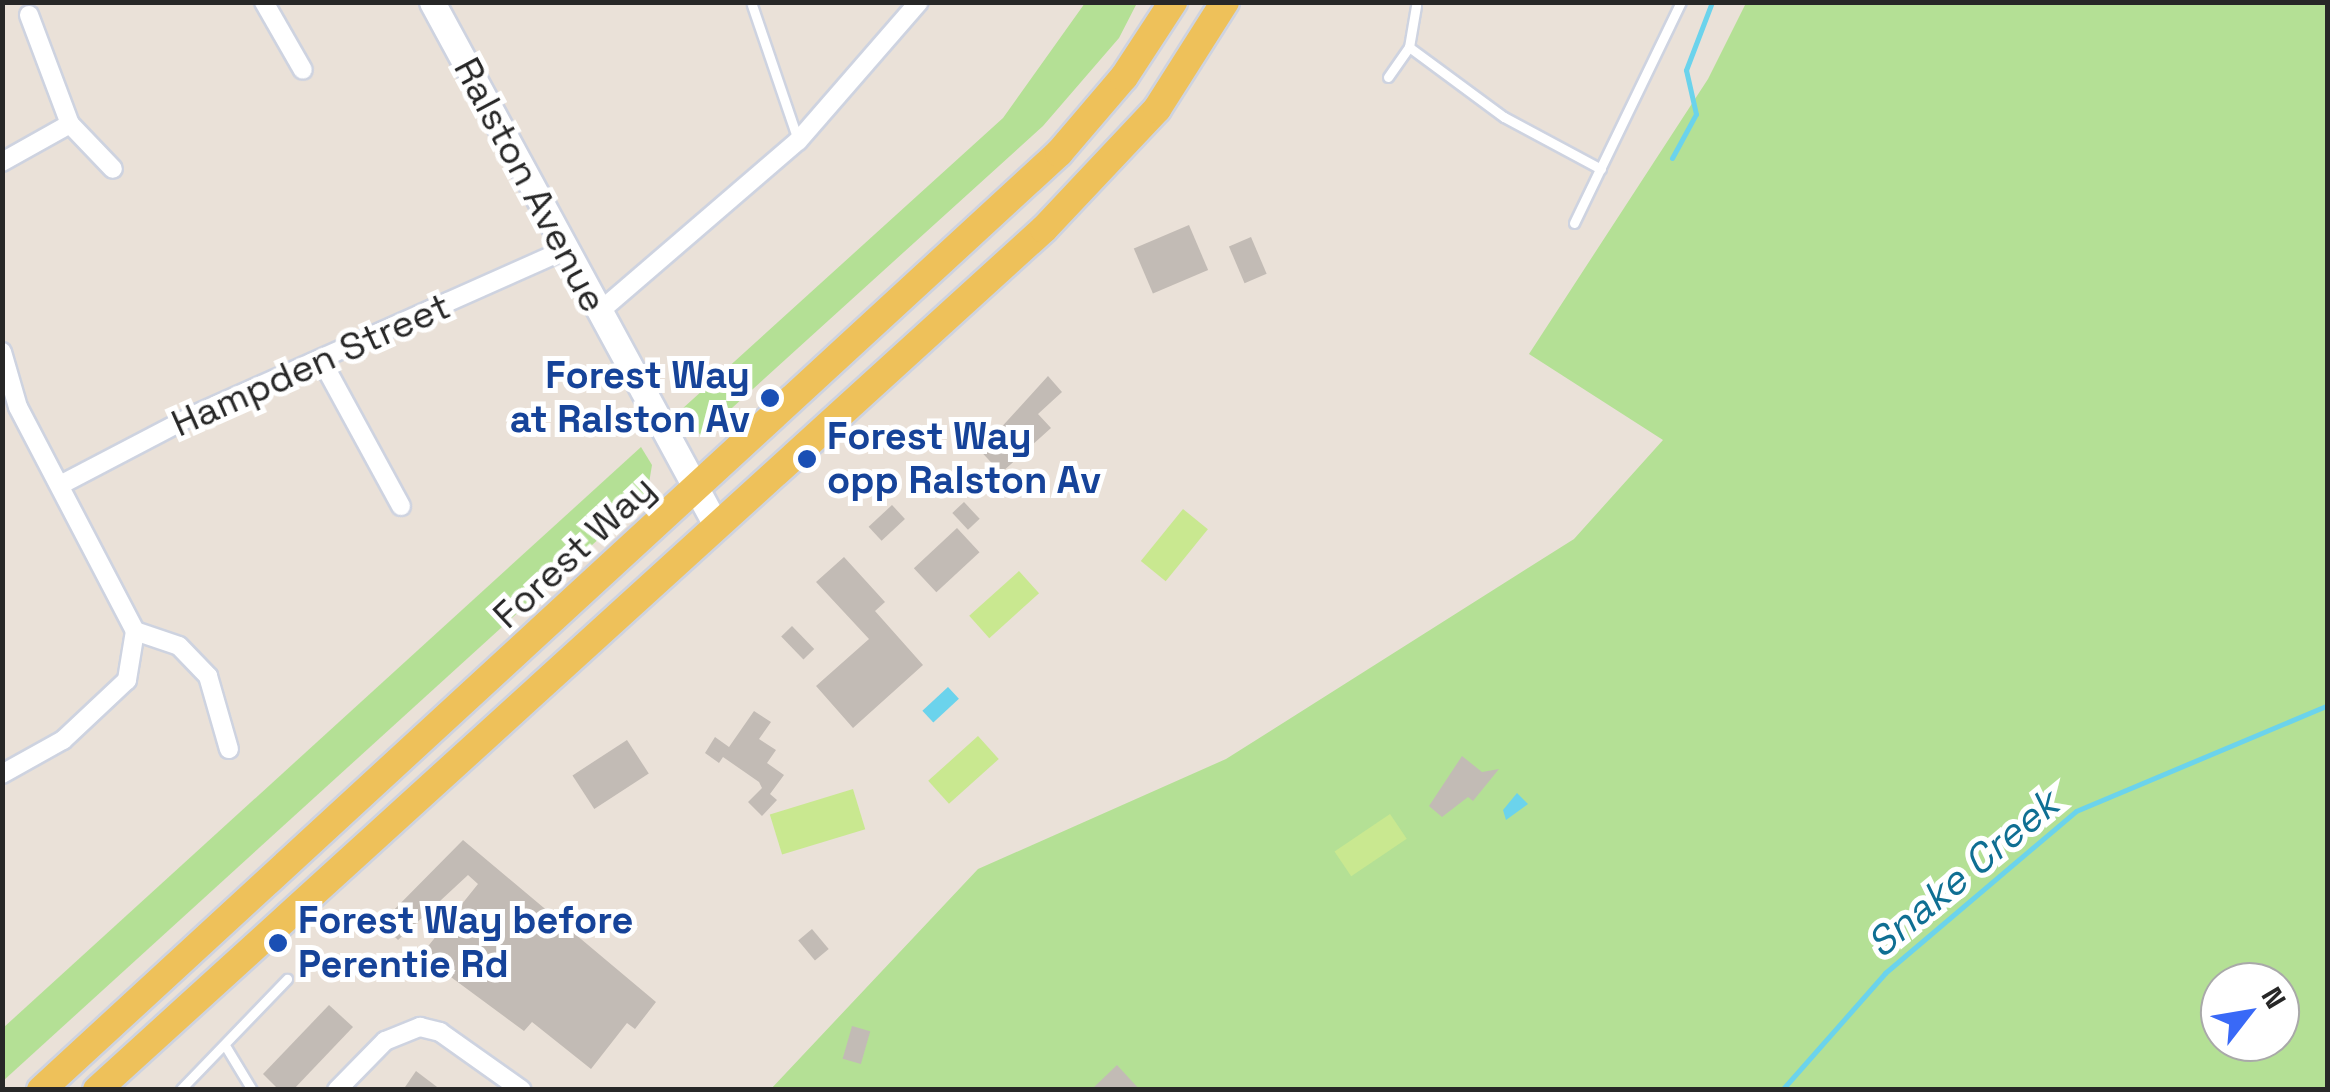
<!DOCTYPE html>
<style>
body{margin:0}
#map{position:relative;width:2330px;height:1092px;overflow:hidden;background:#eae1d8;font-family:"Space Grotesk",sans-serif}
div>[style]{position:absolute}
[style*='--x']{left:calc(var(--x)*1px);top:calc(var(--y)*1px);width:calc(var(--w)*1px);rotate:calc(var(--a)*1deg)}
.green>*{inset:0;background:#b4e095}
.pitch>*{inset:0;background:#c9e890;transform-origin:0 0}
.water>*{inset:0;background:#6bd3ec;transform-origin:0 0}
.stream>*{height:5px;margin:-2.5px;padding:0 2.5px;transform-origin:2.5px;border-radius:2.5px;background:#6bd3ec}
.building>*{inset:0;background:#c2bbb5;transform-origin:0 0}
.roads{filter:drop-shadow(2px 0 #ced3e0) drop-shadow(-2px 0 #ced3e0) drop-shadow(0 2px #ced3e0) drop-shadow(0 -2px #ced3e0)}
.lane>*{height:9px;margin:-4.5px;padding:0 4.5px;transform-origin:4.5px;border-radius:4.5px;background:#fff}
.street>*{height:18px;margin:-9px;padding:0 9px;transform-origin:9px;border-radius:9px;background:#fff}
.secondary>*{height:25px;margin:-12.5px;padding:0 12.5px;transform-origin:12.5px;border-radius:12.5px;background:#fff}
.primary>*{height:28px;margin:-14px;padding:0 14px;transform-origin:14px;border-radius:14px;background:#eec15a}
.dots>*{width:28px;height:28px;translate:-50% -50%;box-sizing:border-box;border:5px solid #fff;border-radius:50%}
span{translate:-50% -50%;white-space:nowrap;text-align:center;line-height:1.15;-webkit-text-stroke:10px #fff;paint-order:stroke}
.street-label{font-size:38px;color:#272727}
.transit-label{font-size:38px;color:#164399;font-weight:700}
.right{translate:-100% -50%;text-align:right}
.left{translate:0 -50%;text-align:left}
.water-label{font-size:40px;color:#0f6f93;font-style:italic}
.frame{position:absolute;inset:0;border:5px solid #272727;pointer-events:none}
.north{position:absolute;left:2200px;top:962px;width:100px;height:100px;box-sizing:border-box;background:#fff;border:2px solid #a9a9a9;border-radius:50%;rotate:59deg;font-size:28px;font-weight:700;line-height:40px;text-align:center;color:#272727}
.north::after{content:'';display:block;margin:auto;width:35px;height:45px;background:#3969f7;clip-path:polygon(50% 0,100% 100%,50% 72%,0 100%)}
</style>
<div id="map">
<div class="green">
<div style="clip-path:polygon(1085px 3px,1137px 3px,1119px 38px,1043px 126px,701px 436px,682px 409px,1003px 118px)"></div>
<div style="clip-path:polygon(evenodd,1746px 3px,2327px 3px,2327px 1089px,770px 1090px,978px 869px,1226px 759px,1574px 539px,1663px 440px,1529px 354px,1708px 79px,1746px 3px,2220px 982px,2280px 982px,2280px 1042px,2220px 1042px,2220px 982px)"></div>
<div style="clip-path:polygon(641px 447px,652px 465px,647px 495px,3px 1081px,3px 1028px)"></div>
</div>
<div class="pitch">
<div style="left:1183px;top:509px;width:32px;height:67px;rotate:39deg"></div>
<div style="left:1019px;top:571px;width:30px;height:67px;rotate:48deg"></div>
<div style="left:978px;top:736px;width:31px;height:67px;rotate:48deg"></div>
<div style="left:853px;top:789px;width:42px;height:87px;rotate:73deg"></div>
<div style="left:1390px;top:814px;width:30px;height:67px;rotate:56deg"></div>
</div>
<div class="water">
<div style="left:948px;top:687px;width:16px;height:35px;rotate:47deg"></div>
<div style="clip-path:polygon(1517px 793px,1528px 804px,1506px 820px,1503px 810px)"></div>
</div>
<div class="stream">
<div style="--x:1672;--y:158;--w:50;--a:-61.4"></div>
<div style="--x:1696;--y:114;--w:45;--a:-102.8"></div>
<div style="--x:1686;--y:70;--w:73;--a:-69.1"></div>
<div style="--x:1782;--y:1090;--w:156;--a:-48.6"></div>
<div style="--x:1885;--y:973;--w:250;--a:-40.3"></div>
<div style="--x:2076;--y:811;--w:273;--a:-22.8"></div>
</div>
<div class="building">
<div style="left:1189px;top:225px;width:49px;height:60px;rotate:67deg"></div>
<div style="left:1251px;top:237px;width:40px;height:24px;rotate:67deg"></div>
<div style="clip-path:polygon(1048px 376px,1062px 392px,1038px 414px,1051px 428px,1001px 473px,974px 444px,992px 427px,997px 432px)"></div>
<div style="left:964px;top:502px;width:23px;height:16px;rotate:47deg"></div>
<div style="left:892px;top:505px;width:19px;height:32px;rotate:47deg"></div>
<div style="left:957px;top:528px;width:33px;height:59px;rotate:47deg"></div>
<div style="clip-path:polygon(844px 557px,885px 602px,875px 611px,923px 665px,853px 728px,816px 686px,869px 639px,816px 582px)"></div>
<div style="left:792px;top:626px;width:32px;height:15px;rotate:46deg"></div>
<div style="clip-path:polygon(754px 711px,771px 722px,759px 739px,776px 750px,767px 763px,784px 775px,770px 794px,777px 800px,762px 816px,748px 802px,762px 788px,759px 782px,723px 757px,719px 763px,705px 753px,715px 737px,729px 747px)"></div>
<div style="left:627px;top:740px;width:40px;height:65px;rotate:57deg"></div>
<div style="clip-path:polygon(1462px 756px,1482px 772px,1499px 769px,1473px 801px,1468px 797px,1442px 817px,1429px 806px)"></div>
<div style="clip-path:polygon(463px 840px,656px 1002px,635px 1029px,627px 1023px,591px 1069px,532px 1022px,524px 1031px,421px 955px,478px 884px,468px 875px,398px 940px,381px 923px)"></div>
<div style="left:812px;top:929px;width:26px;height:18px;rotate:50deg"></div>
<div style="clip-path:polygon(329px 1005px,353px 1027px,293px 1090px,279px 1090px,263px 1074px)"></div>
<div style="left:852px;top:1026px;width:19px;height:34px;rotate:16deg"></div>
<div style="clip-path:polygon(1117px 1065px,1140px 1090px,1091px 1090px)"></div>
<div style="clip-path:polygon(416px 1071px,441px 1090px,403px 1090px)"></div>
</div>
<div class="roads">
<div class="lane">
<div style="--x:752;--y:5;--w:143;--a:71.2"></div>
<div style="--x:1409;--y:47;--w:118;--a:36.4"></div>
<div style="--x:1504;--y:117;--w:110;--a:28.2"></div>
<div style="--x:1388;--y:77;--w:37;--a:-55"></div>
<div style="--x:1409;--y:47;--w:42;--a:-80.3"></div>
<div style="--x:1574;--y:223;--w:246;--a:-64.2"></div>
<div style="--x:226;--y:1047;--w:50;--a:58.8"></div>
<div style="--x:181;--y:1089;--w:153;--a:-46.1"></div>
</div>
<div class="street">
<div style="--x:264;--y:2;--w:78;--a:60.2"></div>
<div style="--x:29;--y:15;--w:116;--a:69.4"></div>
<div style="--x:70;--y:124;--w:62;--a:46.3"></div>
<div style="--x:2;--y:162;--w:78;--a:-29.2"></div>
<div style="--x:599;--y:312;--w:262;--a:-40.7"></div>
<div style="--x:798;--y:141;--w:184;--a:-49"></div>
<div style="--x:2;--y:352;--w:57;--a:73.8"></div>
<div style="--x:18;--y:407;--w:253;--a:62.4"></div>
<div style="--x:135;--y:631;--w:50;--a:99.3"></div>
<div style="--x:127;--y:680;--w:88;--a:136.8"></div>
<div style="--x:63;--y:740;--w:70;--a:150.9"></div>
<div style="--x:323;--y:363;--w:163;--a:61.4"></div>
<div style="--x:60;--y:485;--w:151;--a:-27.6"></div>
<div style="--x:194;--y:415;--w:406;--a:-24"></div>
<div style="--x:135;--y:631;--w:46;--a:18.8"></div>
<div style="--x:179;--y:646;--w:42;--a:46"></div>
<div style="--x:208;--y:676;--w:76;--a:74"></div>
<div style="--x:337;--y:1090;--w:69;--a:-45.6"></div>
<div style="--x:385;--y:1041;--w:38;--a:-22"></div>
<div style="--x:420;--y:1027;--w:21;--a:14"></div>
<div style="--x:440;--y:1032;--w:100;--a:35.3"></div>
</div>
<div class="secondary">
<div style="--x:432;--y:2;--w:595;--a:61.5"></div>
</div>
<div class="primary">
<div style="--x:41;--y:1090;--w:1384;--a:-42.63"></div>
<div style="--x:1059;--y:153;--w:100;--a:-49.5"></div>
<div style="--x:1124;--y:77;--w:90;--a:-56.8"></div>
<div style="--x:97;--y:1090;--w:1280;--a:-42.28"></div>
<div style="--x:1044;--y:229;--w:165;--a:-46.7"></div>
<div style="--x:1157;--y:109;--w:127;--a:-57.6"></div>
</div>
</div>
<div class="dots">
<div style="left:770px;top:398px;background:#1a4fb4"></div>
<div style="left:807px;top:459px;background:#1a4fb4"></div>
<div style="left:278px;top:943px;background:#1a4fb4"></div>
</div>
<div class="street-label">
<span style="left:530px;top:185px;rotate:62deg">Ralston Avenue</span>
<span style="left:311px;top:365px;rotate:-24deg">Hampden Street</span>
<span style="left:574px;top:552px;rotate:-43deg">Forest Way</span>
</div>
<div class="transit-label">
<span class="right" style="left:750px;top:398px">Forest Way<br>at Ralston Av</span>
<span class="left" style="left:827px;top:459px">Forest Way<br>opp Ralston Av</span>
<span class="left" style="left:298px;top:943px">Forest Way before<br>Perentie Rd</span>
</div>
<div class="water-label">
<span style="left:1963px;top:874px;rotate:-40deg">Snake Creek</span>
</div>
<div class="frame"></div>
<div class="north">N</div>
</div>
